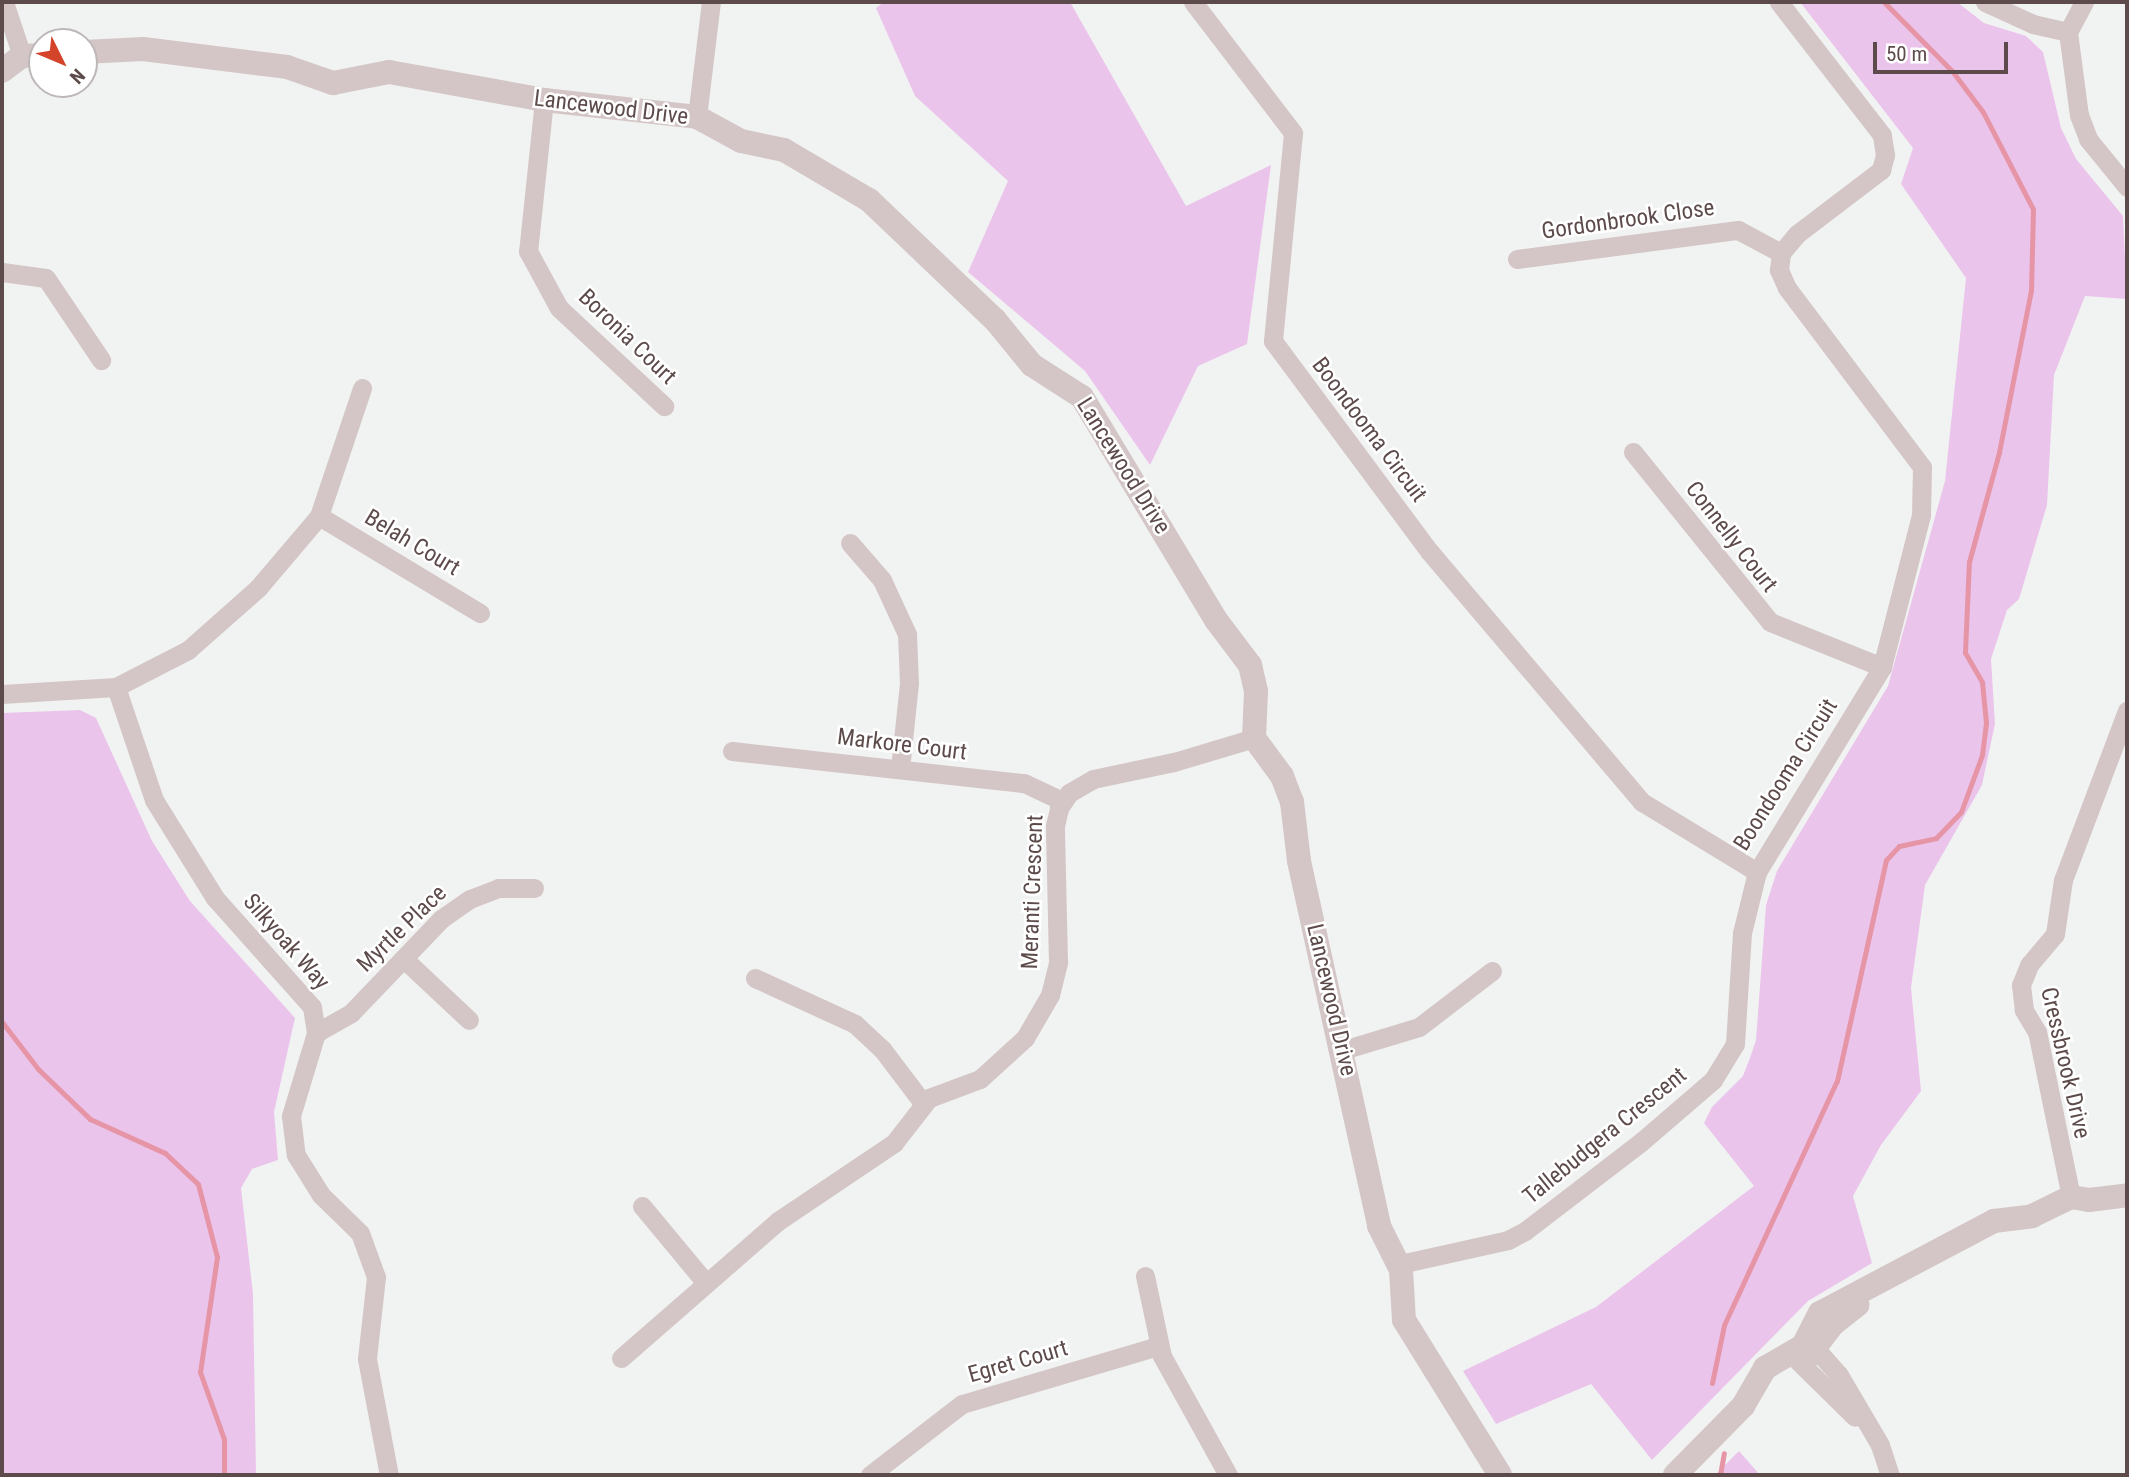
<!DOCTYPE html>
<style>
body{margin:0}
#map{position:relative;width:2129px;height:1477px;overflow:hidden;background:#f1f3f2;font-family:"Roboto Condensed",sans-serif}
div>[style]{position:absolute}
[style*='--x']{left:calc(var(--x)*1px);top:calc(var(--y)*1px);width:calc(var(--w)*1px);rotate:calc(var(--a)*1deg)}
.green>*{inset:0;background:#ebc4ec}
.stream>*{height:5px;margin:-2.5px;padding:0 2.5px;transform-origin:2.5px;border-radius:2.5px;background:#e595a5}
.minor>*{height:19px;margin:-9.5px;padding:0 9.5px;transform-origin:9.5px;border-radius:9.5px;background:#d4c6c6}
.tertiary>*{height:24px;margin:-12px;padding:0 12px;transform-origin:12px;border-radius:12px;background:#d4c6c6}
span{translate:-50% -50%;white-space:nowrap;text-align:center;line-height:1.15;-webkit-text-stroke:5px #fff;paint-order:stroke}
.street-label{font-size:23px;color:#5c4b4a}
.frame{position:absolute;inset:0;border:4px solid #5c4b4a;pointer-events:none}
.north{position:absolute;left:28px;top:28px;width:70px;height:70px;box-sizing:border-box;background:#fff;border:2px solid #beb7b7;border-radius:50%;rotate:133deg;font-size:19px;font-weight:700;line-height:28px;text-align:center;color:#5c4b4a}
.north::after{content:'';display:block;margin:auto;width:24px;height:32px;background:#d3442a;clip-path:polygon(50% 0,100% 100%,50% 72%,0 100%)}
.scale{position:absolute;left:1873px;top:42px;width:135px;height:32px;box-sizing:border-box;border:4px solid #5c4b4a;border-top:0;padding-left:9px;font-size:21px;line-height:24px;white-space:nowrap;color:#5c4b4a;-webkit-text-stroke:5px #fff;paint-order:stroke}
</style>
<div id="map">
<div class="green">
<div style="clip-path:polygon(884px 2px,1070px 2px,1186px 206px,1271px 165px,1247px 344px,1198px 366px,1150px 465px,1085px 371px,968px 272px,1008px 181px,915px 96px,876px 8px)"></div>
<div style="clip-path:polygon(1800px 2px,1957px 2px,1984px 23px,2026px 36px,2043px 52px,2061px 128px,2076px 159px,2123px 216px,2127px 299px,2085px 296px,2054px 375px,2047px 505px,2019px 599px,2007px 610px,1991px 659px,1995px 724px,1982px 785px,1925px 885px,1911px 988px,1921px 1091px,1881px 1145px,1853px 1196px,1872px 1263px,1808px 1301px,1652px 1460px,1591px 1384px,1496px 1424px,1463px 1371px,1596px 1307px,1754px 1186px,1704px 1123px,1712px 1107px,1743px 1076px,1750px 1058px,1756px 1040px,1766px 905px,1777px 871px,1888px 686px,1945px 481px,1966px 278px,1901px 184px,1913px 148px)"></div>
<div style="clip-path:polygon(80px 710px,96px 718px,152px 841px,190px 901px,295px 1018px,274px 1112px,278px 1160px,252px 1169px,241px 1188px,253px 1294px,256px 1475px,4px 1475px,2px 713px)"></div>
<div style="clip-path:polygon(1739px 1451px,1760px 1475px,1715px 1475px)"></div>
</div>
<div class="stream">
<div style="--x:2;--y:1022;--w:59;--a:52.5"></div>
<div style="--x:38;--y:1069;--w:72;--a:43.9"></div>
<div style="--x:90;--y:1119;--w:82;--a:24.4"></div>
<div style="--x:165;--y:1153;--w:45;--a:43.2"></div>
<div style="--x:198;--y:1184;--w:75;--a:75.4"></div>
<div style="--x:217;--y:1257;--w:116;--a:98.4"></div>
<div style="--x:200;--y:1372;--w:71;--a:70.3"></div>
<div style="--x:224;--y:1439;--w:36;--a:90"></div>
<div style="--x:1712;--y:1383;--w:59;--a:-78.3"></div>
<div style="--x:1724;--y:1325;--w:269;--a:-65.2"></div>
<div style="--x:1837;--y:1081;--w:226;--a:-77.5"></div>
<div style="--x:1886;--y:860;--w:19;--a:-47"></div>
<div style="--x:1899;--y:846;--w:38;--a:-12"></div>
<div style="--x:1936;--y:838;--w:36;--a:-46"></div>
<div style="--x:1961;--y:812;--w:61;--a:-69.8"></div>
<div style="--x:1982;--y:755;--w:32;--a:-83"></div>
<div style="--x:1986;--y:723;--w:41;--a:-95.6"></div>
<div style="--x:1982;--y:682;--w:34;--a:-120"></div>
<div style="--x:1965;--y:652;--w:90;--a:-87.5"></div>
<div style="--x:1969;--y:562;--w:114;--a:-74.7"></div>
<div style="--x:1999;--y:452;--w:164;--a:-78.8"></div>
<div style="--x:2031;--y:291;--w:82;--a:-88.6"></div>
<div style="--x:2033;--y:209;--w:109;--a:-117.3"></div>
<div style="--x:1983;--y:112;--w:51;--a:-127.1"></div>
<div style="--x:1952;--y:71;--w:97;--a:-134.6"></div>
<div style="--x:1720;--y:1475;--w:22;--a:-80"></div>
</div>
<div class="minor">
<div style="--x:4;--y:2;--w:57;--a:71.6"></div>
<div style="--x:1193;--y:2;--w:165;--a:52.6"></div>
<div style="--x:1293;--y:133;--w:209;--a:95.5"></div>
<div style="--x:1273;--y:341;--w:262;--a:53.4"></div>
<div style="--x:1429;--y:551;--w:329;--a:49.7"></div>
<div style="--x:1642;--y:802;--w:135;--a:31.3"></div>
<div style="--x:1985;--y:2;--w:53;--a:24.6"></div>
<div style="--x:2033;--y:24;--w:36;--a:13"></div>
<div style="--x:2084;--y:2;--w:34;--a:118"></div>
<div style="--x:2068;--y:32;--w:84;--a:82.5"></div>
<div style="--x:2079;--y:115;--w:26;--a:69"></div>
<div style="--x:2088;--y:139;--w:62;--a:50.9"></div>
<div style="--x:544;--y:100;--w:152;--a:96"></div>
<div style="--x:528;--y:251;--w:65;--a:61.5"></div>
<div style="--x:559;--y:308;--w:144;--a:43"></div>
<div style="--x:697;--y:117;--w:116;--a:-83.1"></div>
<div style="--x:1517;--y:259;--w:223;--a:-7.5"></div>
<div style="--x:1738;--y:230;--w:49;--a:28.1"></div>
<div style="--x:2;--y:272;--w:44;--a:7.8"></div>
<div style="--x:46;--y:278;--w:99;--a:56.1"></div>
<div style="--x:1633;--y:452;--w:218;--a:51.1"></div>
<div style="--x:1770;--y:622;--w:121;--a:21.9"></div>
<div style="--x:319;--y:516;--w:188;--a:31.1"></div>
<div style="--x:850;--y:543;--w:49;--a:49.1"></div>
<div style="--x:882;--y:580;--w:60;--a:65.2"></div>
<div style="--x:907;--y:634;--w:49;--a:87.7"></div>
<div style="--x:909;--y:683;--w:86;--a:96"></div>
<div style="--x:116;--y:687;--w:119;--a:71.4"></div>
<div style="--x:154;--y:800;--w:115;--a:58.1"></div>
<div style="--x:215;--y:898;--w:146;--a:48.3"></div>
<div style="--x:312;--y:1007;--w:26;--a:81"></div>
<div style="--x:316;--y:1033;--w:87;--a:106.8"></div>
<div style="--x:291;--y:1116;--w:39;--a:83"></div>
<div style="--x:296;--y:1155;--w:47;--a:58"></div>
<div style="--x:321;--y:1195;--w:54;--a:44.3"></div>
<div style="--x:360;--y:1233;--w:47;--a:70"></div>
<div style="--x:376;--y:1277;--w:82;--a:96.3"></div>
<div style="--x:367;--y:1359;--w:118;--a:79.3"></div>
<div style="--x:2;--y:694;--w:114;--a:-3.5"></div>
<div style="--x:116;--y:687;--w:81;--a:-27.2"></div>
<div style="--x:188;--y:650;--w:94;--a:-41.5"></div>
<div style="--x:258;--y:588;--w:94;--a:-49.7"></div>
<div style="--x:319;--y:516;--w:135;--a:-71.4"></div>
<div style="--x:732;--y:751;--w:294;--a:6.3"></div>
<div style="--x:1024;--y:783;--w:42;--a:25.3"></div>
<div style="--x:404;--y:959;--w:89;--a:43.2"></div>
<div style="--x:755;--y:978;--w:110;--a:24.7"></div>
<div style="--x:855;--y:1024;--w:37;--a:43"></div>
<div style="--x:882;--y:1049;--w:68;--a:52.8"></div>
<div style="--x:316;--y:1033;--w:40;--a:-29.7"></div>
<div style="--x:351;--y:1013;--w:130;--a:-46.2"></div>
<div style="--x:441;--y:919;--w:35;--a:-35"></div>
<div style="--x:470;--y:899;--w:30;--a:-21"></div>
<div style="--x:498;--y:888;--w:36;--a:0"></div>
<div style="--x:1343;--y:1050;--w:79;--a:-16.8"></div>
<div style="--x:1419;--y:1027;--w:92;--a:-37.5"></div>
<div style="--x:2071;--y:1197;--w:168;--a:-101.6"></div>
<div style="--x:2037;--y:1032;--w:26;--a:-121"></div>
<div style="--x:2024;--y:1010;--w:25;--a:-97"></div>
<div style="--x:2021;--y:985;--w:22;--a:-68"></div>
<div style="--x:2029;--y:965;--w:40;--a:-50"></div>
<div style="--x:2055;--y:934;--w:55;--a:-81.6"></div>
<div style="--x:2063;--y:880;--w:181;--a:-69.3"></div>
<div style="--x:642;--y:1206;--w:100;--a:50.3"></div>
<div style="--x:1400;--y:1264;--w:111;--a:-12.5"></div>
<div style="--x:1508;--y:1240;--w:19;--a:-28"></div>
<div style="--x:1525;--y:1231;--w:146;--a:-37.5"></div>
<div style="--x:1641;--y:1142;--w:95;--a:-40.7"></div>
<div style="--x:1713;--y:1080;--w:42;--a:-58.6"></div>
<div style="--x:1735;--y:1044;--w:111;--a:-86.4"></div>
<div style="--x:1742;--y:933;--w:63;--a:-76.2"></div>
<div style="--x:1757;--y:872;--w:240;--a:-58.6"></div>
<div style="--x:1882;--y:667;--w:157;--a:-75.6"></div>
<div style="--x:1921;--y:515;--w:48;--a:-88.8"></div>
<div style="--x:1922;--y:467;--w:224;--a:-127"></div>
<div style="--x:1787;--y:288;--w:20;--a:-114"></div>
<div style="--x:1779;--y:270;--w:17;--a:-83"></div>
<div style="--x:1781;--y:253;--w:25;--a:-50"></div>
<div style="--x:1797;--y:234;--w:106;--a:-37.3"></div>
<div style="--x:1881;--y:170;--w:16;--a:-75"></div>
<div style="--x:1885;--y:155;--w:20;--a:-99"></div>
<div style="--x:1882;--y:135;--w:168;--a:-127.8"></div>
<div style="--x:1145;--y:1276;--w:82;--a:78"></div>
<div style="--x:1162;--y:1356;--w:136;--a:61"></div>
<div style="--x:1807;--y:1339;--w:48;--a:48.4"></div>
<div style="--x:1839;--y:1375;--w:81;--a:59.6"></div>
<div style="--x:1880;--y:1445;--w:32;--a:72"></div>
<div style="--x:1792;--y:1355;--w:88;--a:44.5"></div>
<div style="--x:621;--y:1358;--w:208;--a:-41.1"></div>
<div style="--x:778;--y:1221;--w:140;--a:-33.9"></div>
<div style="--x:894;--y:1143;--w:57;--a:-52.1"></div>
<div style="--x:929;--y:1098;--w:54;--a:-20.4"></div>
<div style="--x:980;--y:1079;--w:61;--a:-42.3"></div>
<div style="--x:1025;--y:1038;--w:50;--a:-59.8"></div>
<div style="--x:1050;--y:995;--w:34;--a:-76"></div>
<div style="--x:1058;--y:962;--w:136;--a:-91.3"></div>
<div style="--x:1055;--y:826;--w:18;--a:-77"></div>
<div style="--x:1059;--y:808;--w:18;--a:-56"></div>
<div style="--x:1069;--y:793;--w:28;--a:-30"></div>
<div style="--x:1093;--y:779;--w:83;--a:-11.9"></div>
<div style="--x:1174;--y:762;--w:84;--a:-16.7"></div>
<div style="--x:870;--y:1475;--w:116;--a:-37.7"></div>
<div style="--x:962;--y:1404;--w:204;--a:-16.5"></div>
</div>
<div class="tertiary">
<div style="--x:84;--y:52;--w:59;--a:-2.9"></div>
<div style="--x:143;--y:49;--w:145;--a:7.1"></div>
<div style="--x:287;--y:67;--w:49;--a:19.2"></div>
<div style="--x:333;--y:83;--w:57;--a:-11.1"></div>
<div style="--x:389;--y:72;--w:158;--a:10.2"></div>
<div style="--x:544;--y:100;--w:154;--a:6.3"></div>
<div style="--x:697;--y:117;--w:50;--a:28.6"></div>
<div style="--x:741;--y:141;--w:44;--a:11.8"></div>
<div style="--x:784;--y:150;--w:99;--a:30.5"></div>
<div style="--x:869;--y:200;--w:174;--a:43.6"></div>
<div style="--x:995;--y:320;--w:58;--a:50.6"></div>
<div style="--x:1032;--y:365;--w:59;--a:32.6"></div>
<div style="--x:1082;--y:397;--w:260;--a:59"></div>
<div style="--x:1216;--y:620;--w:56;--a:52.9"></div>
<div style="--x:1250;--y:665;--w:27;--a:77"></div>
<div style="--x:1256;--y:691;--w:47;--a:92.4"></div>
<div style="--x:1254;--y:738;--w:47;--a:53.6"></div>
<div style="--x:1282;--y:776;--w:28;--a:69"></div>
<div style="--x:1292;--y:802;--w:59;--a:83.2"></div>
<div style="--x:1299;--y:861;--w:374;--a:77.6"></div>
<div style="--x:1379;--y:1226;--w:49;--a:63.4"></div>
<div style="--x:1401;--y:1270;--w:50;--a:86.6"></div>
<div style="--x:1404;--y:1320;--w:182;--a:58.2"></div>
<div style="--x:2;--y:71;--w:25;--a:-37"></div>
<div style="--x:22;--y:56;--w:20;--a:-3"></div>
<div style="--x:1804;--y:1362;--w:48;--a:-52.7"></div>
<div style="--x:1833;--y:1324;--w:31;--a:-38"></div>
<div style="--x:1675;--y:1475;--w:97;--a:-45.4"></div>
<div style="--x:1743;--y:1406;--w:44;--a:-59.9"></div>
<div style="--x:1765;--y:1368;--w:44;--a:-30.1"></div>
<div style="--x:1803;--y:1346;--w:37;--a:-63"></div>
<div style="--x:1820;--y:1313;--w:197;--a:-27.9"></div>
<div style="--x:1994;--y:1221;--w:38;--a:-7"></div>
<div style="--x:2032;--y:1216;--w:43;--a:-26"></div>
<div style="--x:2071;--y:1197;--w:18;--a:9"></div>
<div style="--x:2089;--y:1200;--w:38;--a:-7"></div>
</div>
<div class="street-label">
<span style="left:611px;top:108px;rotate:7deg">Lancewood Drive</span>
<span style="left:1628px;top:220px;rotate:-8deg">Gordonbrook Close</span>
<span style="left:627px;top:337px;rotate:44deg">Boronia Court</span>
<span style="left:1369px;top:430px;rotate:53deg">Boondooma Circuit</span>
<span style="left:1123px;top:466px;rotate:58deg">Lancewood Drive</span>
<span style="left:1731px;top:537px;rotate:52deg">Connelly Court</span>
<span style="left:412px;top:543px;rotate:31deg">Belah Court</span>
<span style="left:902px;top:745px;rotate:7deg">Markore Court</span>
<span style="left:1786px;top:775px;rotate:-58deg">Boondooma Circuit</span>
<span style="left:1033px;top:892px;rotate:-88deg">Meranti Crescent</span>
<span style="left:402px;top:929px;rotate:-44deg">Myrtle Place</span>
<span style="left:286px;top:942px;rotate:49deg">Silkyoak Way</span>
<span style="left:1331px;top:1000px;rotate:77deg">Lancewood Drive</span>
<span style="left:2065px;top:1063px;rotate:77deg">Cressbrook Drive</span>
<span style="left:1605px;top:1136px;rotate:-39deg">Tallebudgera Crescent</span>
<span style="left:1018px;top:1362px;rotate:-16deg">Egret Court</span>
</div>
<div class="frame"></div>
<div class="north">N</div>
<div class="scale">50 m</div>
</div>
